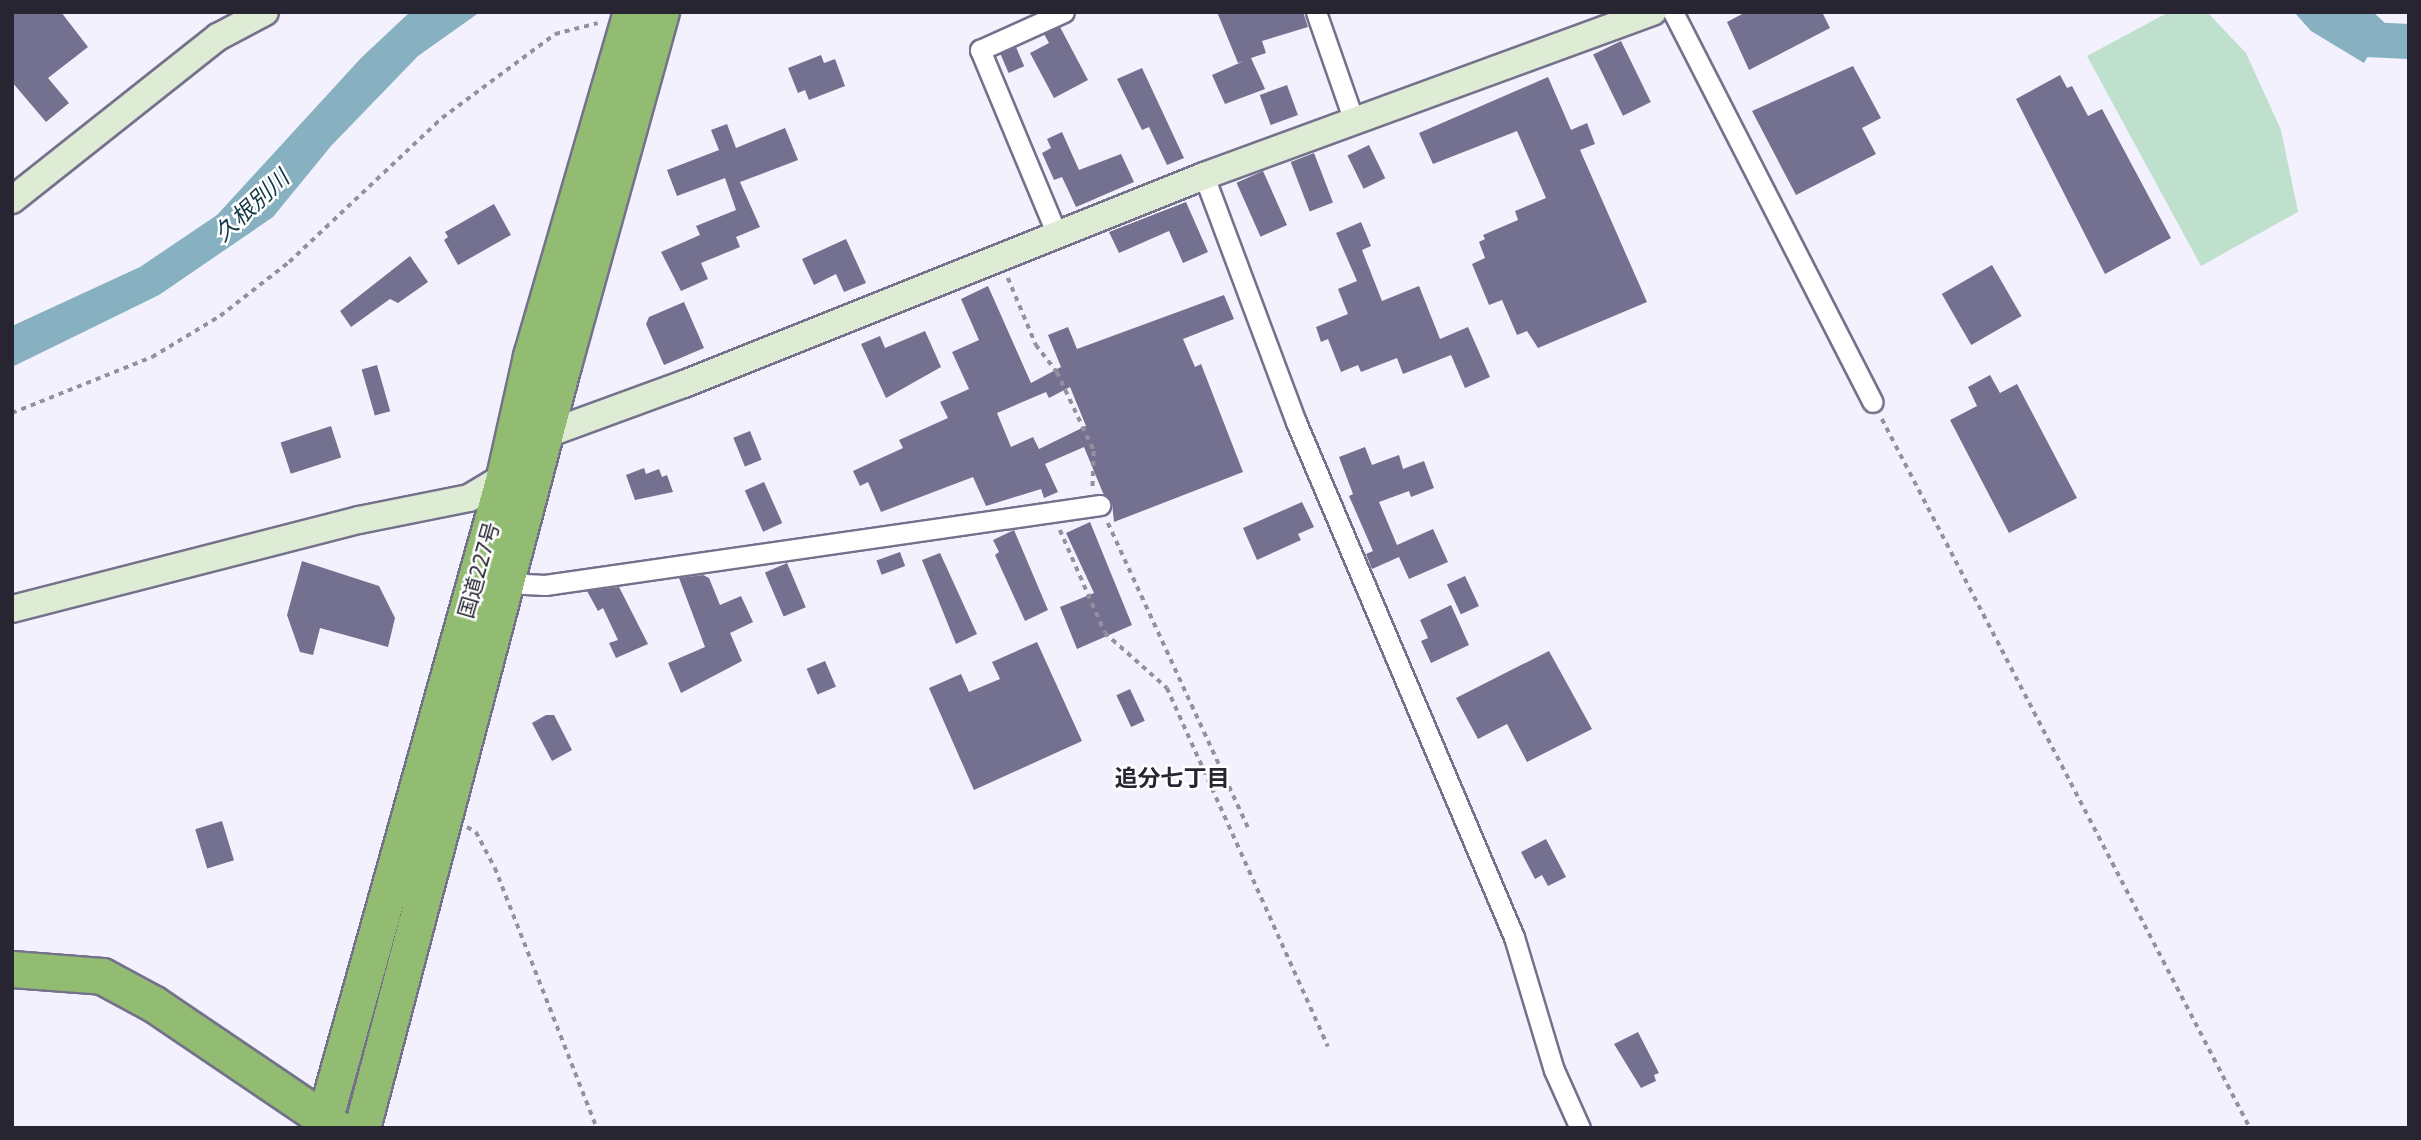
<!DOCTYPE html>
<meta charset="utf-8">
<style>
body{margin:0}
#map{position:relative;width:2421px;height:1140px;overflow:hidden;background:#f2f1fd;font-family:"Noto Sans","Noto Sans JP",sans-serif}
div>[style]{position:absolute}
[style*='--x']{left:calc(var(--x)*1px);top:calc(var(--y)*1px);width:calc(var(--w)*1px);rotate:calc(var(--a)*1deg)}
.green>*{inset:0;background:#c0e0ce}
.water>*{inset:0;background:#87b1c1}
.river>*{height:35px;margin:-17.5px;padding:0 17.5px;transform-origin:17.5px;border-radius:17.5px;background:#87b1c1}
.building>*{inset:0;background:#747090;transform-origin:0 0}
.path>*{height:3.5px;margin-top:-1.75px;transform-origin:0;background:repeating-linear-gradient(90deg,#92919d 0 5px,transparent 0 10px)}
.roads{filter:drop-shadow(2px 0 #75718c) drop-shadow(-2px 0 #75718c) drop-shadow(0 2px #75718c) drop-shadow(0 -2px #75718c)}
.street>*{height:19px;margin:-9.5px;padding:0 9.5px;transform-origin:9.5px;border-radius:9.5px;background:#fff}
.secondary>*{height:26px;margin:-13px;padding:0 13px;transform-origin:13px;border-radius:13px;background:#deebd5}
.highway>*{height:35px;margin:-17.5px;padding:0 17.5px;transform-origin:17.5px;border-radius:17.5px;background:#91bc72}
span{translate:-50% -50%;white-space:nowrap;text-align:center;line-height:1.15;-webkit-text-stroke:5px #fff;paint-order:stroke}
.street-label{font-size:21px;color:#272531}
.water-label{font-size:23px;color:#123845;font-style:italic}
.neighbourhood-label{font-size:23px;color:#272531;font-weight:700}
.frame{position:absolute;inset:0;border:14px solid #272531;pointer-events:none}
</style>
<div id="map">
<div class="green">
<div style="clip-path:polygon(2169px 12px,2207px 12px,2246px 53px,2281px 130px,2298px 212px,2201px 266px,2087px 56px)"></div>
</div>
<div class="water">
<div style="clip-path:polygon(410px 12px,480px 12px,418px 56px,331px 146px,273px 217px,159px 295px,12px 367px,12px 326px,140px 267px,217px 215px,361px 58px)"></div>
<div style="clip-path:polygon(2294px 12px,2373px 12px,2386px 24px,2364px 63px,2311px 31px)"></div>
</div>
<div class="river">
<div style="--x:2330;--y:12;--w:45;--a:36.9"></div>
<div style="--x:2366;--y:39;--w:43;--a:2.7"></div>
</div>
<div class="building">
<div style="clip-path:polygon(12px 12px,61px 12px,88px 47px,48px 78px,69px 103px,46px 122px,12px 82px)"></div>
<div style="clip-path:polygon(1217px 12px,1303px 12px,1308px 27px,1262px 41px,1266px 53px,1251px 58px,1265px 89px,1225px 104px,1212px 75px,1244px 61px,1238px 63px)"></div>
<div style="clip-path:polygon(1746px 12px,1822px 12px,1830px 28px,1749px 70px,1727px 22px)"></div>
<div style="clip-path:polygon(1060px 27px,1088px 80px,1054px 98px,1030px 53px,1049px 43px,1044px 34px)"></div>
<div style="left:1621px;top:41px;width:68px;height:31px;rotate:64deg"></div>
<div style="left:1016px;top:47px;width:21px;height:17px;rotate:67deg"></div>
<div style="clip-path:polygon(821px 55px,824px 63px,835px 59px,845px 86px,809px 100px,805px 90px,798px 93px,788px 68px)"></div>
<div style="clip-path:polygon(1853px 66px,1881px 118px,1862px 128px,1876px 154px,1796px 195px,1752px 111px)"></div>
<div style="clip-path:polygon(1142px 68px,1184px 158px,1167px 165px,1149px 127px,1142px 130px,1117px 79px)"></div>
<div style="clip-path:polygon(2060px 75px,2067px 88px,2072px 86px,2088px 116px,2102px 109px,2171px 238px,2105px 274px,2016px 99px)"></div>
<div style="clip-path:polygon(1548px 77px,1571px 130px,1587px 123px,1595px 144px,1580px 150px,1647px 302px,1538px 348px,1527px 331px,1517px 335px,1502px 300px,1489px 305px,1472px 264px,1485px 258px,1479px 242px,1485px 239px,1483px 235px,1518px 220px,1515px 211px,1546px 198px,1517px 131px,1433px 164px,1419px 133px)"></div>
<div style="left:1287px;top:85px;width:32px;height:29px;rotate:70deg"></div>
<div style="clip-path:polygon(727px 124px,736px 148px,785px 128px,798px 160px,740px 182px,760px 227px,736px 237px,740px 247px,701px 263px,708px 279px,681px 291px,661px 252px,700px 235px,696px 226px,736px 210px,725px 178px,677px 196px,667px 170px,719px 150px,711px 130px)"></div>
<div style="clip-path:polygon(1062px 132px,1079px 170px,1121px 154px,1134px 182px,1076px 207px,1062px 177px,1054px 180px,1042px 153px,1051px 148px,1047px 139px)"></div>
<div style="left:1369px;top:145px;width:37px;height:24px;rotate:64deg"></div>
<div style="left:1314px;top:153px;width:53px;height:25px;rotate:69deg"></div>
<div style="left:1263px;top:171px;width:59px;height:29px;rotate:66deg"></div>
<div style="clip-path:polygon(1186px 202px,1208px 252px,1183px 263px,1169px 231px,1119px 253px,1109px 232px)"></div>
<div style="clip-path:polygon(494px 204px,511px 235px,458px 265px,444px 240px,448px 237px,445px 232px)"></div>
<div style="clip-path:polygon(1361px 222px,1371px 246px,1362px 250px,1382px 301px,1419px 286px,1440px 339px,1468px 327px,1490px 377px,1465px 388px,1451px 355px,1403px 374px,1397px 358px,1361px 372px,1358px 365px,1341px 372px,1328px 339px,1321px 342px,1316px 327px,1348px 314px,1338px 289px,1357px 281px,1336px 233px)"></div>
<div style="clip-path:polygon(846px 239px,866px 283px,844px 292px,836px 274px,814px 285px,802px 259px)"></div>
<div style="clip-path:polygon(410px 256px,428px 282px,398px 303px,390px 299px,351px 327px,340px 311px)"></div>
<div style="left:1992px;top:265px;width:59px;height:58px;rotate:60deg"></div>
<div style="clip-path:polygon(evenodd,988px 286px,1031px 383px,1061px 367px,1048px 335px,1068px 327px,1077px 349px,1224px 295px,1234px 319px,1183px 339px,1195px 367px,1201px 364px,1243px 472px,1114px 522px,1112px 503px,1103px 493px,1084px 447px,1045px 464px,1058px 492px,1044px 498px,1041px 489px,986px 506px,973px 477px,881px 512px,868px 482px,860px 486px,853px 471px,903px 448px,899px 440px,948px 418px,940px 402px,969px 389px,952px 352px,979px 340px,961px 299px,988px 286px,1070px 387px,1086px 426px,1039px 449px,1033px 437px,1011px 447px,997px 413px,1046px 392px,1049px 398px,1070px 387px)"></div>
<div style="clip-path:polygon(684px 302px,704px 348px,664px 365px,646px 324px,649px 317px)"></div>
<div style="clip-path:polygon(925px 331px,941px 367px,886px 398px,861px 344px,880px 336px,885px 348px)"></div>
<div style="left:377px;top:365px;width:48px;height:16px;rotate:74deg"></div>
<div style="clip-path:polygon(1990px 375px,2000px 393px,2017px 384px,2077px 498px,2009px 533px,1950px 420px,1977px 406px,1968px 387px)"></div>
<div style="left:331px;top:426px;width:33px;height:53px;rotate:72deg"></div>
<div style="left:750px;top:431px;width:31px;height:18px;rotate:68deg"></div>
<div style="clip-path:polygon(1365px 447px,1372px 465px,1399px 455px,1403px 469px,1424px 461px,1434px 488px,1411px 497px,1409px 491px,1379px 502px,1397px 545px,1433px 529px,1448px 562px,1409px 579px,1399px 557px,1372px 569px,1366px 554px,1373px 551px,1349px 496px,1353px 494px,1339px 457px)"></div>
<div style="clip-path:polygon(644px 468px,646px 474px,659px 469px,662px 477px,667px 475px,673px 492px,635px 500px,626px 475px)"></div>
<div style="left:764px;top:482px;width:45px;height:21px;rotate:66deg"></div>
<div style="clip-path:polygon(1302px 502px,1314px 527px,1298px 534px,1301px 540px,1257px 560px,1243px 528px)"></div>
<div style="clip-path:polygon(1090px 522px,1132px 625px,1077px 649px,1060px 607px,1094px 593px,1066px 533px)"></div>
<div style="clip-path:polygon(1014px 530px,1048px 610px,1025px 621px,995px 555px,999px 552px,993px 540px)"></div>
<div style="left:900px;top:552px;width:15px;height:25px;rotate:70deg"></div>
<div style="clip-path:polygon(940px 553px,977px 634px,956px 644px,922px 560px)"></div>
<div style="clip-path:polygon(302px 561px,379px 586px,395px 618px,388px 647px,320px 628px,313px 655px,300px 652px,287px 615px)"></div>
<div style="left:787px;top:563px;width:48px;height:24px;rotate:67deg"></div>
<div style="clip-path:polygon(703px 575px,709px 578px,720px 605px,741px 596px,753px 622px,730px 633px,742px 661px,681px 693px,668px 663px,705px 647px,679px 578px)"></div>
<div style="left:1465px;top:576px;width:33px;height:20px;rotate:65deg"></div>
<div style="clip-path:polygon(619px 587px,648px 644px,616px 658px,609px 643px,618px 640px,603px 608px,598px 611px,587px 591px)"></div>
<div style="clip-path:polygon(1451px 605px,1469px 645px,1431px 663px,1421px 641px,1428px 638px,1420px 620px)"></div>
<div style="clip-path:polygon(1037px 642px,1082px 741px,974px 790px,929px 688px,961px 674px,969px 692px,1000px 679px,992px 662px)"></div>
<div style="clip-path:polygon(1549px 651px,1592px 729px,1527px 762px,1507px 724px,1478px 739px,1456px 698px)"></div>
<div style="left:825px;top:661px;width:28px;height:20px;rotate:67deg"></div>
<div style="left:1130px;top:689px;width:35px;height:15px;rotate:65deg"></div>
<div style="clip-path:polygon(546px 715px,554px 715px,572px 750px,552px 761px,532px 723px)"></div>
<div style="left:222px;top:821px;width:41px;height:28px;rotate:73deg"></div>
<div style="clip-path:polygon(1546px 839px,1566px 877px,1548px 886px,1542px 875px,1535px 879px,1521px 852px)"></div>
<div style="clip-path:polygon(1638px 1032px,1659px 1073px,1654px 1075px,1656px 1081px,1641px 1088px,1614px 1044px)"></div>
</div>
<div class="path">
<div style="--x:1008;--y:278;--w:73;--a:67.3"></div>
<div style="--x:1036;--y:345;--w:34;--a:52"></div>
<div style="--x:1057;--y:372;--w:87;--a:64.9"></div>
<div style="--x:1094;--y:451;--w:36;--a:92"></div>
<div style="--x:12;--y:413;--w:151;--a:-21.8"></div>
<div style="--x:152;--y:357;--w:79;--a:-31.1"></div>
<div style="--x:220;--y:316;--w:88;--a:-38"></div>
<div style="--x:289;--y:262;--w:210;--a:-43.3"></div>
<div style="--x:442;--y:118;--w:141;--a:-36.6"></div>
<div style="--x:555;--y:34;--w:44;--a:-14.3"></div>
<div style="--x:1882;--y:419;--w:799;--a:62.57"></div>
<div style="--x:1108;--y:523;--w:338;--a:65.3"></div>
<div style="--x:1060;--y:530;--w:112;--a:66.4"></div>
<div style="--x:1105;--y:633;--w:83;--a:41.6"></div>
<div style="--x:1167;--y:688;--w:393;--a:65.8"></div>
<div style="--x:467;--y:827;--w:10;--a:29"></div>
<div style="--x:476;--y:832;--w:41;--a:62.2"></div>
<div style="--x:495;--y:868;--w:279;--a:68.6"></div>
</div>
<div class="roads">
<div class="street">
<div style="--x:1316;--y:12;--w:115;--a:70.8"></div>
<div style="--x:1673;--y:12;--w:438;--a:62.9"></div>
<div style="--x:1204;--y:176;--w:263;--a:69.5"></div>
<div style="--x:1296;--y:422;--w:559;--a:67.06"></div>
<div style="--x:1514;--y:937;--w:139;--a:73.3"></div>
<div style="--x:1554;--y:1070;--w:64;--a:65.9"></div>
<div style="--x:1058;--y:237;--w:203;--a:-112.6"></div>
<div style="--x:980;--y:50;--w:92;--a:-24.3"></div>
<div style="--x:505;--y:583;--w:40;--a:2.9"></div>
<div style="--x:545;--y:585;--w:561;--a:-8.2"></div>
</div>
<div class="secondary">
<div style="--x:12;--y:200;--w:263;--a:-38.4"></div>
<div style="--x:218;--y:37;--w:53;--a:-28"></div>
<div style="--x:12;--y:609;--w:358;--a:-14.4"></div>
<div style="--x:359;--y:520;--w:112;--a:-11.3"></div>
<div style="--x:469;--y:498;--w:41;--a:-31"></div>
<div style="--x:504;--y:477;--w:61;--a:-45"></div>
<div style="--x:547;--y:434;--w:146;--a:-20.1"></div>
<div style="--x:684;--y:384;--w:560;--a:-21.8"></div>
<div style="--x:1204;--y:176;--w:478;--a:-20.1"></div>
</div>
<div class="highway">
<div style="--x:12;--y:969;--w:90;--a:4.4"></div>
<div style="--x:102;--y:976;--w:59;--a:28.3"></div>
<div style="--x:154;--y:1004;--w:221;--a:34.1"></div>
<div style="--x:322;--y:1128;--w:676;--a:-74.38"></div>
<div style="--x:504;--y:477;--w:124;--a:-77.4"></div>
<div style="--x:531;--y:356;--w:358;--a:-73.8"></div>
<div style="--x:362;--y:1128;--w:789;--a:-75.24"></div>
<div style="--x:563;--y:365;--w:366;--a:-74.5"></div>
</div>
</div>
<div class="street-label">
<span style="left:478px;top:570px;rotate:-74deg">国道227号</span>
</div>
<div class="water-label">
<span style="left:251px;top:205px;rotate:-43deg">久根別川</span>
</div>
<div class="neighbourhood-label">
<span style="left:1172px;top:777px">追分七丁目</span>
</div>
<div class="frame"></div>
</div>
